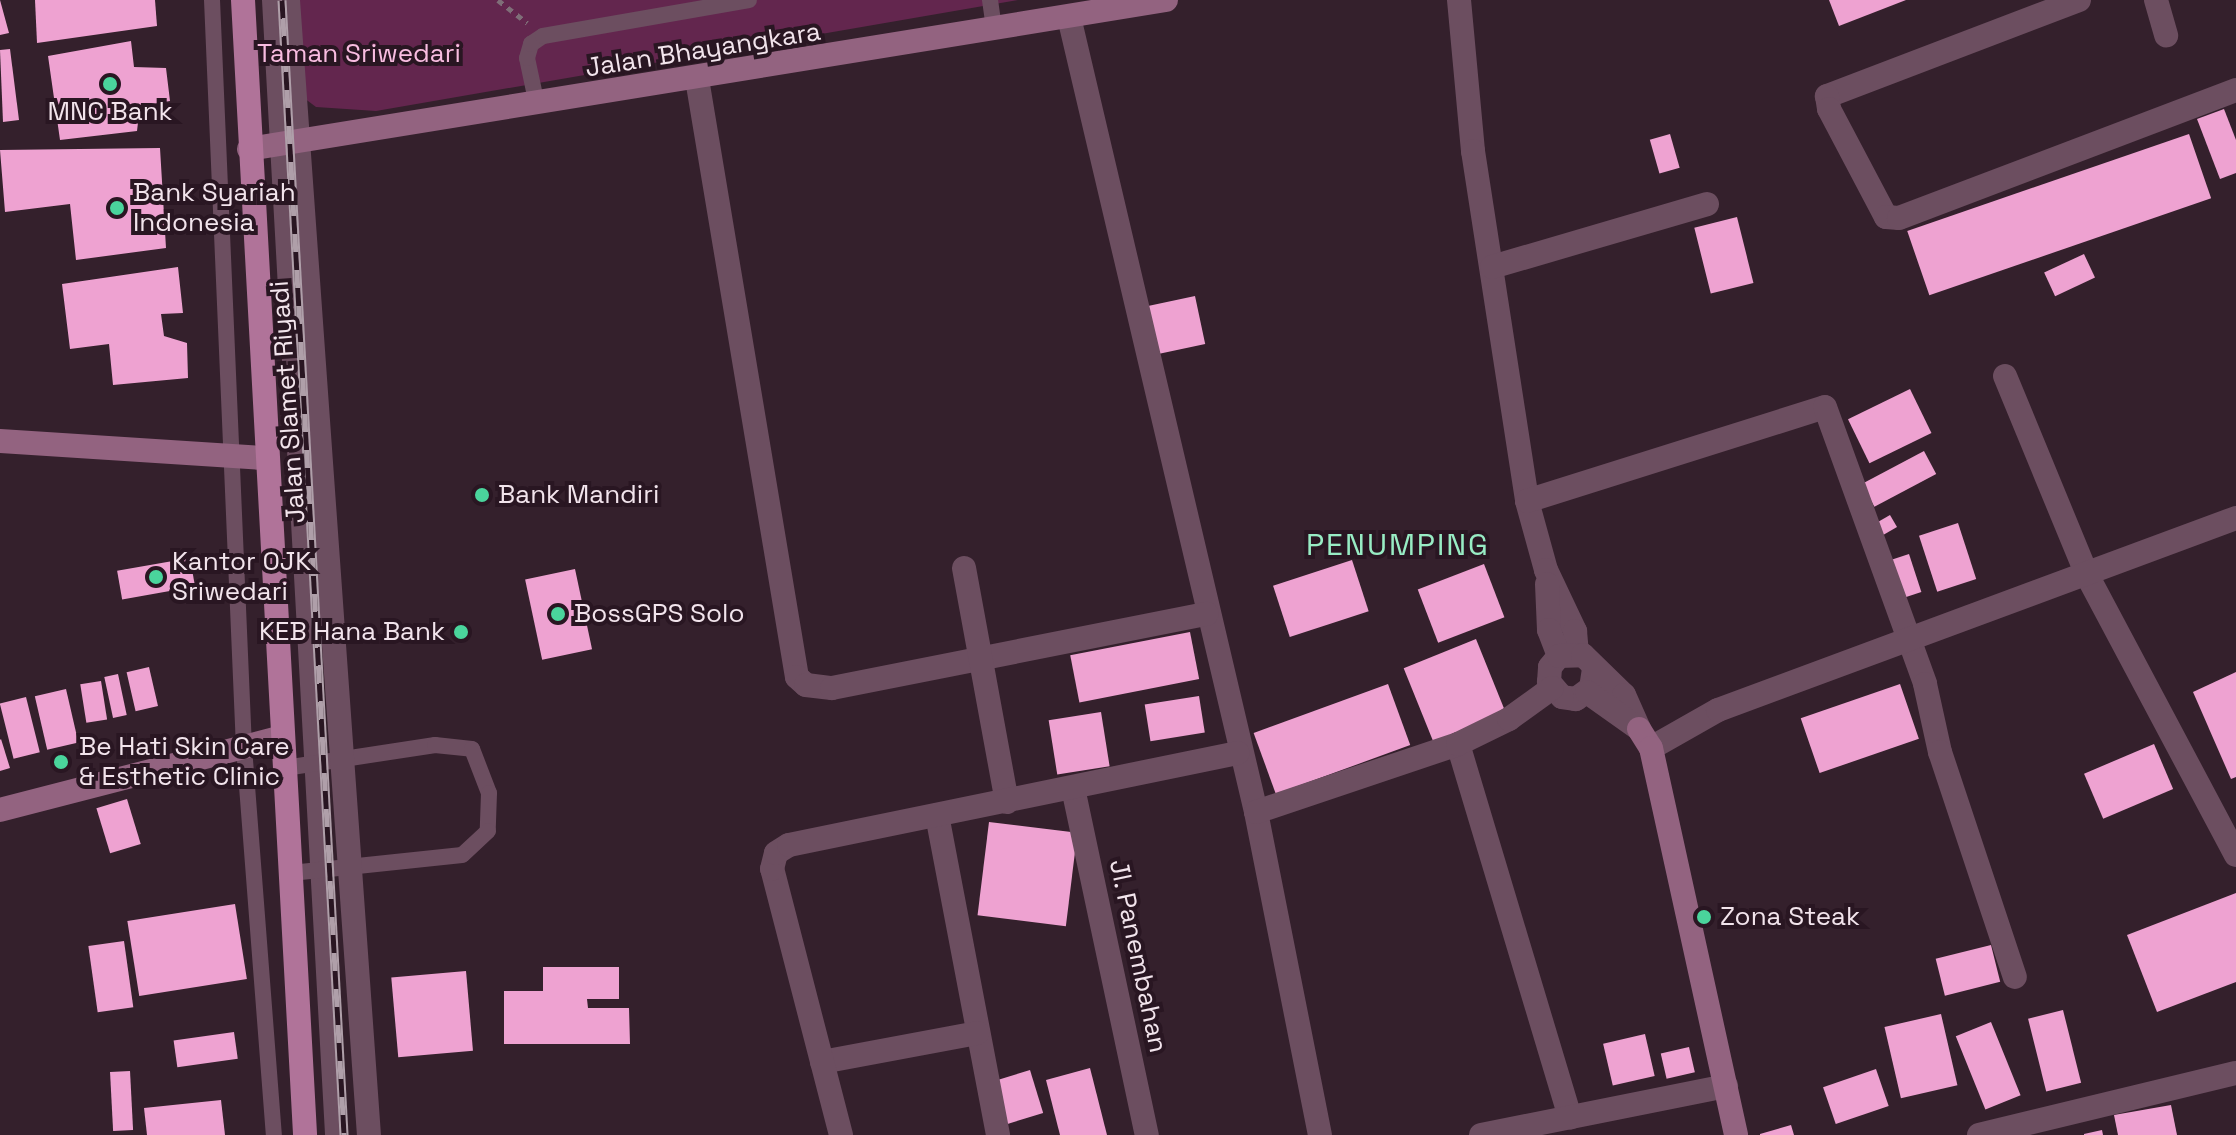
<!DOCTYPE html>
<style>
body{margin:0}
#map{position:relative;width:2236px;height:1135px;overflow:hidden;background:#34202c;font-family:"Space Grotesk",sans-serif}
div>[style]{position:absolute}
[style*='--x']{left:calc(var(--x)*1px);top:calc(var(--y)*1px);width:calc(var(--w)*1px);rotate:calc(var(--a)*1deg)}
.green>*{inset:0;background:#63264e}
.building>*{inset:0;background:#eea2d1;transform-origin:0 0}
.path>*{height:5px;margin-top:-2.5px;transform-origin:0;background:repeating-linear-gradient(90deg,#7f6e78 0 6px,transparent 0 12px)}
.lane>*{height:16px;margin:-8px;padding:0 8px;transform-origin:8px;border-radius:8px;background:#6c4e60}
.street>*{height:24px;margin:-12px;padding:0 12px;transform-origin:12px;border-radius:12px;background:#6c4e60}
.secondary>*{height:24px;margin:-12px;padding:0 12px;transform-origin:12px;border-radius:12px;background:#936380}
.primary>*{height:24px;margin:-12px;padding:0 12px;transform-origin:12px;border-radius:12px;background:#b07399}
.rail>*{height:9px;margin-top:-4.5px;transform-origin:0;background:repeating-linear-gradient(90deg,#291622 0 18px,#af9fa9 0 36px);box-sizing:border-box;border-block:2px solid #af9fa9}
.dots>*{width:22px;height:22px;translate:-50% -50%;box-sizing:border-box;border:4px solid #291622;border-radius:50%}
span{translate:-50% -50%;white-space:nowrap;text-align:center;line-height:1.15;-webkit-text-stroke:8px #291622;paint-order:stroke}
.street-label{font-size:26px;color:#f2e4ec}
.park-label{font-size:26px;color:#f8bce0}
.poi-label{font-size:26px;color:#f2e4ec}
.left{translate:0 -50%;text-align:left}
.right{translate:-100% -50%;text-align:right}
.quarter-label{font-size:30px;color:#98ecc4;letter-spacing:2px}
</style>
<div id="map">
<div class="green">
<div style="clip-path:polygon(298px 0,1018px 0,376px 111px,316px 107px,304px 98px)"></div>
</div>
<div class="building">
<div style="clip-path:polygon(0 0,9px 33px,0 35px)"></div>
<div style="clip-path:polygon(35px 0,155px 0,157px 26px,37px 43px)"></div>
<div style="clip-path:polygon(1829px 0,1906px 0,1839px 26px)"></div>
<div style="clip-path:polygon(131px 41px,134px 67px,166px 68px,170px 101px,140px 106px,137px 131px,60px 140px,48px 56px)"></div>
<div style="clip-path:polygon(10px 49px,19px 120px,3px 122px,0 50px)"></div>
<div style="clip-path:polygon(2224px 109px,2236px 140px,2236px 173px,2220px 179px,2197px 119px)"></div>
<div style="left:1670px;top:134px;width:35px;height:21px;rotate:74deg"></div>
<div style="left:2189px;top:134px;width:68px;height:298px;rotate:71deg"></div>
<div style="clip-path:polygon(160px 148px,166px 248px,76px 260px,70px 204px,5px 212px,0 150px)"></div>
<div style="left:1737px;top:217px;width:68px;height:44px;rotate:76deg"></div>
<div style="left:2084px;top:254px;width:26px;height:44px;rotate:65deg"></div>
<div style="clip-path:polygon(178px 267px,183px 313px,161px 314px,164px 336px,187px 343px,188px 378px,113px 385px,109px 344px,70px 349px,62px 284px)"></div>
<div style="left:1195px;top:296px;width:49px;height:48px;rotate:78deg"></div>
<div style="left:1910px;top:389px;width:49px;height:69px;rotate:64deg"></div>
<div style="left:1924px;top:451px;width:26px;height:70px;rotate:62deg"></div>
<div style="left:1890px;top:515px;width:14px;height:22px;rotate:60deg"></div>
<div style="left:1958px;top:523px;width:59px;height:41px;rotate:72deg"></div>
<div style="left:1909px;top:554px;width:40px;height:24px;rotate:72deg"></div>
<div style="left:190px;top:558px;width:29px;height:74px;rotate:80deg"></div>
<div style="left:1352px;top:560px;width:54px;height:83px;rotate:72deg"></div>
<div style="left:1484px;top:564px;width:57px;height:71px;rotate:69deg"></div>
<div style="left:575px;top:569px;width:82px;height:51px;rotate:78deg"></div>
<div style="left:1190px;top:632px;width:48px;height:122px;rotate:79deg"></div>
<div style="left:1476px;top:639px;width:80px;height:78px;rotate:68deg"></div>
<div style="left:149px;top:667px;width:40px;height:23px;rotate:77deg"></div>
<div style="clip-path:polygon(2236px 672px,2236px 777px,2231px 779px,2193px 692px)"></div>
<div style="left:118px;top:674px;width:42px;height:14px;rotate:78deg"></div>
<div style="left:101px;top:681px;width:39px;height:21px;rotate:81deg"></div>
<div style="left:1388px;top:684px;width:65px;height:143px;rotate:70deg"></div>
<div style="left:1900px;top:684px;width:58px;height:105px;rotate:71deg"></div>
<div style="left:66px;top:689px;width:55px;height:32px;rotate:77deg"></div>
<div style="left:1199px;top:696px;width:37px;height:55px;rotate:81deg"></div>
<div style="left:26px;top:697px;width:57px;height:27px;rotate:76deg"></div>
<div style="left:1101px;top:712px;width:55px;height:53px;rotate:81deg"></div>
<div style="clip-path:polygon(1px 739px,10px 768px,0 771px,0 740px)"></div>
<div style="left:2154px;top:744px;width:49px;height:76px;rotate:67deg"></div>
<div style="left:127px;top:799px;width:47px;height:32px;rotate:73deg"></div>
<div style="left:989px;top:822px;width:89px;height:94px;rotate:7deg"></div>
<div style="clip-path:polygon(2236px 893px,2236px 982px,2157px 1012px,2127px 935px)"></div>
<div style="left:235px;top:904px;width:76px;height:109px;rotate:81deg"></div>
<div style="left:124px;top:941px;width:67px;height:36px;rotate:82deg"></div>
<div style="left:1991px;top:945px;width:38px;height:57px;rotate:76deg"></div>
<div style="clip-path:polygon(543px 967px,619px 967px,619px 999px,587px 999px,588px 1008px,629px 1008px,630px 1044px,504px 1044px,504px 991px,543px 991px)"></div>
<div style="left:466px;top:971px;width:80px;height:75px;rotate:85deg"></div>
<div style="left:2063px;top:1010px;width:75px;height:36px;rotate:76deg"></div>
<div style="left:1941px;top:1014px;width:73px;height:58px;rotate:77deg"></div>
<div style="left:1991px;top:1022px;width:79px;height:38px;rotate:68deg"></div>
<div style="left:234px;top:1032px;width:27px;height:61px;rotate:82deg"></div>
<div style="left:1645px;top:1034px;width:43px;height:43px;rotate:77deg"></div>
<div style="left:1689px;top:1047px;width:26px;height:29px;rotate:77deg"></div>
<div style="clip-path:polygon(1090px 1068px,1107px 1135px,1060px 1135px,1046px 1080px)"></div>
<div style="left:1876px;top:1069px;width:39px;height:56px;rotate:71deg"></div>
<div style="left:1030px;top:1070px;width:45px;height:39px;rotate:73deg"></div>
<div style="left:130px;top:1071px;width:59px;height:20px;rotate:87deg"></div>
<div style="clip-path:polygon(221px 1100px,225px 1135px,147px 1135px,144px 1108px)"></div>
<div style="clip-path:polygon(2171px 1105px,2177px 1135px,2118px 1135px,2114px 1115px)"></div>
<div style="clip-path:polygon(1791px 1125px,1794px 1135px,1760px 1135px,1760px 1134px)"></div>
<div style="clip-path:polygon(2102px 1130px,2103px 1135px,2084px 1135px,2084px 1134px)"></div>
</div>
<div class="path">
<div style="--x:498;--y:0;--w:37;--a:38"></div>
</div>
<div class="lane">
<div style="--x:212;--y:0;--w:748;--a:87.55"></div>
<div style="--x:244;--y:747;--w:389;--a:85.6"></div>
<div style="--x:270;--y:0;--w:1137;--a:86.82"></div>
<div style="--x:990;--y:0;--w:30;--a:82"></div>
<div style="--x:537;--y:105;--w:48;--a:-102"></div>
<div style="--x:527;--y:58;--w:15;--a:-74"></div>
<div style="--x:531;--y:44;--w:14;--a:-34"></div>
<div style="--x:543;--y:36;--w:209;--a:-9.9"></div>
<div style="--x:285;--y:768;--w:152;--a:-8.7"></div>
<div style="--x:435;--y:745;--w:37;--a:6"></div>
<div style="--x:472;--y:749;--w:47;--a:68.9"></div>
<div style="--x:489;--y:793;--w:38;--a:92"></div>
<div style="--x:488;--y:831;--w:35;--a:137"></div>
<div style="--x:462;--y:855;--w:172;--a:174"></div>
</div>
<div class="street">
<div style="--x:288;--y:0;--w:1138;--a:85.92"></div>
<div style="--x:1459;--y:0;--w:152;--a:84.7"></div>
<div style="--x:1473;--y:151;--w:354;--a:81.2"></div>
<div style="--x:1527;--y:501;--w:72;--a:74.6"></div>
<div style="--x:1546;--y:570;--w:68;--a:64.6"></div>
<div style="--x:1575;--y:631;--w:21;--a:85"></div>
<div style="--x:2079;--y:0;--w:270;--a:159.1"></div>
<div style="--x:1827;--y:96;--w:13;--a:81"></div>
<div style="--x:1829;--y:109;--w:122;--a:62.2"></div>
<div style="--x:1886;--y:217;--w:13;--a:4"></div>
<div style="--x:1899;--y:218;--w:360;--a:-20.8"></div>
<div style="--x:2156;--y:0;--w:37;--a:74"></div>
<div style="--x:1069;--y:17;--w:817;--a:76.76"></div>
<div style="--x:1256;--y:812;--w:329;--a:78.8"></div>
<div style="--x:697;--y:79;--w:606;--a:80.51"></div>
<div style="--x:797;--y:677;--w:12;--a:42"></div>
<div style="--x:806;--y:685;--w:26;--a:7"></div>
<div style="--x:832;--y:688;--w:382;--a:-11.2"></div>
<div style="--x:1492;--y:267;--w:224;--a:-16.3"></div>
<div style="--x:2005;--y:376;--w:215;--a:67.6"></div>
<div style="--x:2087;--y:575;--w:317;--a:62"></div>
<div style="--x:1527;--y:501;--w:312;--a:-17.5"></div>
<div style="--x:1825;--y:407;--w:294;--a:70.1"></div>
<div style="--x:1925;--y:684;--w:70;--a:77.6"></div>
<div style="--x:1940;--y:752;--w:237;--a:71.6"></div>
<div style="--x:964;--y:568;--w:238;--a:79.6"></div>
<div style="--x:1547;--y:584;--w:46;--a:87.5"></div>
<div style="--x:1549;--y:630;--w:28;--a:69"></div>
<div style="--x:1594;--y:669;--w:19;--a:99"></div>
<div style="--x:1591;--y:688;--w:19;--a:144"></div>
<div style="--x:1576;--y:699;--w:14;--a:-172"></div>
<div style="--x:1562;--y:697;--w:20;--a:-131"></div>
<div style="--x:1549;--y:682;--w:15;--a:-86"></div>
<div style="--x:1550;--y:667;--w:14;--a:-51"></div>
<div style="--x:1559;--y:656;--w:24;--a:-2"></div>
<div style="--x:1583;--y:655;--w:57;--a:44.3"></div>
<div style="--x:1624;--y:695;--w:37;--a:66"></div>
<div style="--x:1587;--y:692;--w:64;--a:35.4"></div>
<div style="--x:1458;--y:744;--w:390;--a:73.3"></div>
<div style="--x:1651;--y:748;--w:77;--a:-29.6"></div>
<div style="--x:1718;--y:710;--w:552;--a:-20.34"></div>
<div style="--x:1073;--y:788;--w:355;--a:78"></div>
<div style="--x:1256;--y:812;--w:213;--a:-18.6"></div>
<div style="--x:1458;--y:744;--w:57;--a:-26.1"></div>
<div style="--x:1509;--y:719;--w:53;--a:-35.8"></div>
<div style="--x:937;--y:815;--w:326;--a:79.2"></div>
<div style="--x:822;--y:1062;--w:158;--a:-10.6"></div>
<div style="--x:841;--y:1135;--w:275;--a:-104.5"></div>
<div style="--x:772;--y:869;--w:16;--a:-76"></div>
<div style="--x:776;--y:853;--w:15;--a:-32"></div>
<div style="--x:789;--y:845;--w:458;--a:-11.6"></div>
<div style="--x:1481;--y:1135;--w:250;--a:-11.3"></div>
<div style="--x:1979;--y:1135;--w:264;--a:-13.6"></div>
</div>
<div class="secondary">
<div style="--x:249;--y:149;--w:929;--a:-9.23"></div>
<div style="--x:0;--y:441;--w:267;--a:3.7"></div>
<div style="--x:1639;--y:729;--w:22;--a:58"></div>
<div style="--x:1651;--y:748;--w:396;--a:77.6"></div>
<div style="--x:0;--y:810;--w:292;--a:-14.5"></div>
</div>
<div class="primary">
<div style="--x:243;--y:0;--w:1137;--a:86.87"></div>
</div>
<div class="rail">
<div style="--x:282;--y:0;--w:1137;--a:86.87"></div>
</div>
<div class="dots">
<div style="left:110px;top:84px;background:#4ad49c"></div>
<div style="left:117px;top:208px;background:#4ad49c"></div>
<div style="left:482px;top:495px;background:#4ad49c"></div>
<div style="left:156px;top:577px;background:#4ad49c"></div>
<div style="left:558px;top:614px;background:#4ad49c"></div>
<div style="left:461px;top:632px;background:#4ad49c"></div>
<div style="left:61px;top:762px;background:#4ad49c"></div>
<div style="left:1704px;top:917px;background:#4ad49c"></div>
</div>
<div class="street-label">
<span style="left:703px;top:50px;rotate:-9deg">Jalan Bhayangkara</span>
<span style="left:288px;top:402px;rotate:-94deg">Jalan Slamet Riyadi</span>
<span style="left:1138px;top:956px;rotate:78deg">Jl. Panembahan</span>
</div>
<div class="park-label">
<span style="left:359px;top:54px">Taman Sriwedari</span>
</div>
<div class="poi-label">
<span style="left:110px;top:112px">MNC Bank</span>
<span class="left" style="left:133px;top:208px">Bank Syariah<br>Indonesia</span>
<span class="left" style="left:498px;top:495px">Bank Mandiri</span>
<span class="left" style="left:172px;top:577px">Kantor OJK<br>Sriwedari</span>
<span class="left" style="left:574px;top:614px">BossGPS Solo</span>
<span class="right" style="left:445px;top:632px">KEB Hana Bank</span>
<span class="left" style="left:79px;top:762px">Be Hati Skin Care<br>&amp; Esthetic Clinic</span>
<span class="left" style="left:1720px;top:917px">Zona Steak</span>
</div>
<div class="quarter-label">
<span style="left:1398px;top:545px">PENUMPING</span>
</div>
</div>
